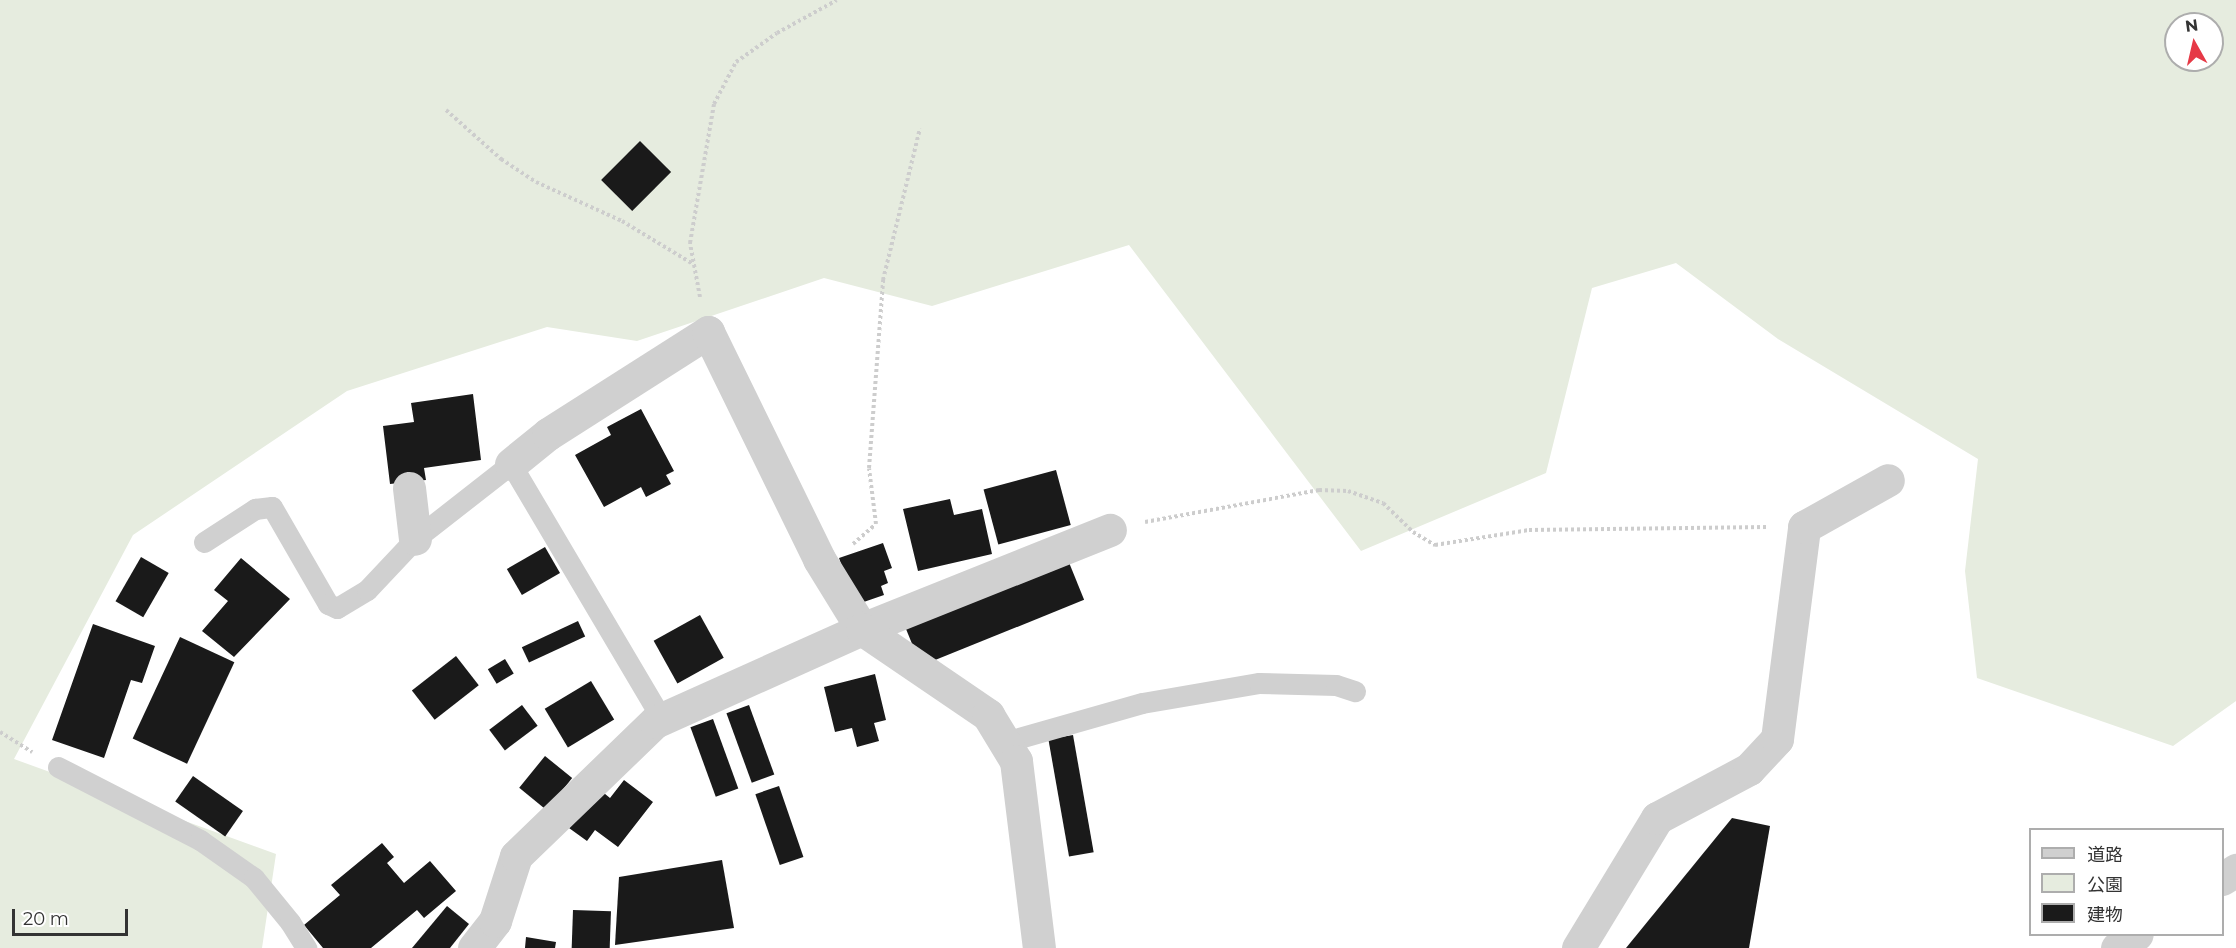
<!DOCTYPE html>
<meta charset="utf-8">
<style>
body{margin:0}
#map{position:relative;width:2236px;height:948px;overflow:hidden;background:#fff;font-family:Montserrat,"Noto Sans JP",sans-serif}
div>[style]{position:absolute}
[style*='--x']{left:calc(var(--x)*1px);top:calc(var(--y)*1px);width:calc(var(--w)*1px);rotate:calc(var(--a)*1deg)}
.green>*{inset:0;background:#e6ecdf}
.building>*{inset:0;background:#1a1a1a;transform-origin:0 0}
.path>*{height:4px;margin-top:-2px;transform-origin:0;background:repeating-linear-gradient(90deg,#cdcdcd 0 3px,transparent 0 6px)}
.service>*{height:21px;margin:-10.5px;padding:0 10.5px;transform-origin:10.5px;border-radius:10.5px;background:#d0d0d0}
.minor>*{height:33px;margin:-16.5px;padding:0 16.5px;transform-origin:16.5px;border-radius:16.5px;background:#d0d0d0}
span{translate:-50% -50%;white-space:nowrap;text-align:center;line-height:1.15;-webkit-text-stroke:6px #fff;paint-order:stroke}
.legend{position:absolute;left:2029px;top:828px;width:195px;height:108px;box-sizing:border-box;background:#fff;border:2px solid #adadad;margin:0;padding:8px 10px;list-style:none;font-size:18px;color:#333}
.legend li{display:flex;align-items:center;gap:12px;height:30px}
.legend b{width:30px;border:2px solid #adadad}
.north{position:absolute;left:2164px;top:12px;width:60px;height:60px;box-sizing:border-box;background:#fff;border:2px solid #adadad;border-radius:50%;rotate:352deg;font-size:16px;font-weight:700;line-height:24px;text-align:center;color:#333}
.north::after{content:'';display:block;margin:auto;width:21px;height:27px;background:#e63946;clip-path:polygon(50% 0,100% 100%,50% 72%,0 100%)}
.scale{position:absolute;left:12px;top:909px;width:116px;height:27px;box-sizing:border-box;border:3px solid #333;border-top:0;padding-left:8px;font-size:18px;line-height:21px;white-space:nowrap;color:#333;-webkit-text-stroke:4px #fff;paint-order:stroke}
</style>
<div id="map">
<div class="green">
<div style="clip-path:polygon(evenodd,0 0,2236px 0,2236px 701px,2173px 746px,1977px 678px,1965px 571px,1978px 459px,1778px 339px,1676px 263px,1592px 288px,1546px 473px,1361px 551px,1129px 245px,932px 306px,824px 278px,637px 341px,547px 327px,347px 391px,133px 535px,14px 759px,276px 854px,262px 948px,0 948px,0 0,2176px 24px,2212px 24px,2212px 60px,2176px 60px,2176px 24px)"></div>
</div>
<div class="building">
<div style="left:640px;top:141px;width:44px;height:55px;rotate:45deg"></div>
<div style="clip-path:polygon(473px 394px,481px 460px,424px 468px,426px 480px,390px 484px,383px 426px,414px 422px,411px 403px)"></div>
<div style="clip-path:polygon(641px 409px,674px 471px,666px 475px,671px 484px,646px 497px,641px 487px,604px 507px,575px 455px,611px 435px,607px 427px)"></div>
<div style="left:1056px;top:470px;width:57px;height:75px;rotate:75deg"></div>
<div style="clip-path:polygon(950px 499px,954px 515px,982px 509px,992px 554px,918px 571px,903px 509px)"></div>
<div style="clip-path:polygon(883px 543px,892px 568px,884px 571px,888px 583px,881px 586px,884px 595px,855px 605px,839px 558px)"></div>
<div style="left:545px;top:547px;width:30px;height:44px;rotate:60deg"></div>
<div style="left:141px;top:557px;width:32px;height:51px;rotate:30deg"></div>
<div style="clip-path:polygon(241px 558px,290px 599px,234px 657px,202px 631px,228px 601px,214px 590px)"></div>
<div style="left:1068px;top:560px;width:43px;height:176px;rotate:68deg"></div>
<div style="left:700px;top:615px;width:49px;height:53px;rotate:61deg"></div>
<div style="left:578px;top:621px;width:17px;height:62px;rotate:65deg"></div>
<div style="clip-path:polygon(93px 624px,155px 646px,142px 683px,131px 680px,104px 758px,52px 740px)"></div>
<div style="left:180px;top:637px;width:60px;height:112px;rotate:25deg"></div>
<div style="left:456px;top:656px;width:37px;height:56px;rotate:52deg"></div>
<div style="left:505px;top:659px;width:17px;height:20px;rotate:59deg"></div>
<div style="clip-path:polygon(875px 674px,886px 720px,874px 723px,879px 741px,857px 747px,852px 728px,835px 732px,824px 687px)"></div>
<div style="left:591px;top:681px;width:45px;height:54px;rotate:59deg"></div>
<div style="left:522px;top:705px;width:26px;height:41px;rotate:53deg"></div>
<div style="left:749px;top:705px;width:74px;height:24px;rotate:70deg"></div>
<div style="left:713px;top:719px;width:74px;height:24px;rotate:70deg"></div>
<div style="left:1073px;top:735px;width:119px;height:25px;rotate:80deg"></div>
<div style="left:545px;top:756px;width:35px;height:41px;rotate:39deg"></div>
<div style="left:193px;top:776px;width:61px;height:31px;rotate:35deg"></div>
<div style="clip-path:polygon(624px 780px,653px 802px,618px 847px,595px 830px,587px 841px,569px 828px,599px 789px,610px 798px)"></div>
<div style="left:779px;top:786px;width:75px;height:25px;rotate:71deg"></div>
<div style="clip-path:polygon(1732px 818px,1770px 826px,1749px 948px,1626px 948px)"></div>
<div style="clip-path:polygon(382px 843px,394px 857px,387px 863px,404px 883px,430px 861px,456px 891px,424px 918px,417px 910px,371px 948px,323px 948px,304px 925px,340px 895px,331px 885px)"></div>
<div style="clip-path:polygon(722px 860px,734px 928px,615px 945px,619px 877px)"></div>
<div style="clip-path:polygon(447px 906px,469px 924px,450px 948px,412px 948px)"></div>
<div style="left:573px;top:910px;width:38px;height:38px;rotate:2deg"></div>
<div style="clip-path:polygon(526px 937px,556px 942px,555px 948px,525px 948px)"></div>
</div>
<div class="path">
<div style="--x:446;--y:110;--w:74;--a:41.7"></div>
<div style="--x:501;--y:159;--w:42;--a:33.3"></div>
<div style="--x:536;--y:182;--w:94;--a:24.4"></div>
<div style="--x:622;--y:221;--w:83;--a:31.2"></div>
<div style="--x:700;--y:297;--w:55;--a:-100.5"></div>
<div style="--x:690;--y:243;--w:141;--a:-80.2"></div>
<div style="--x:714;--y:104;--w:47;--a:-62.4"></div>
<div style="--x:736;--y:62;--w:50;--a:-35.3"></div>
<div style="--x:777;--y:33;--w:68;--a:-28.8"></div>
<div style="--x:1145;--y:522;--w:177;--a:-10.4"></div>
<div style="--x:1319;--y:490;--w:29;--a:2"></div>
<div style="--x:1348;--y:491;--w:37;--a:19"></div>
<div style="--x:1383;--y:503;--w:42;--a:44"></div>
<div style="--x:1413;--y:532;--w:26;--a:31"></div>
<div style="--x:1435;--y:545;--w:95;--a:-9.1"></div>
<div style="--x:1529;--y:530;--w:238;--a:-0.7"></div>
<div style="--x:853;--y:544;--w:30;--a:-41"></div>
<div style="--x:876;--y:524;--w:56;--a:-97.1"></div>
<div style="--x:869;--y:468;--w:189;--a:-85.7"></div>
<div style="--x:883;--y:280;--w:156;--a:-76.3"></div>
<div style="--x:0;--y:732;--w:38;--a:32"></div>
</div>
<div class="service">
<div style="--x:204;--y:542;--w:61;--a:-32.9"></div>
<div style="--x:255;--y:509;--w:17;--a:-7"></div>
<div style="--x:272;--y:507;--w:112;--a:60"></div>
<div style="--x:328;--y:604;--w:10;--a:24"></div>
<div style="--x:337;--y:608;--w:35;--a:-31"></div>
<div style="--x:367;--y:590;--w:70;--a:-46.7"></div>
<div style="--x:415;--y:539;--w:122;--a:-38"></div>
<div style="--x:511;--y:464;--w:296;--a:59.4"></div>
<div style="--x:1005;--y:742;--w:142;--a:-15.9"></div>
<div style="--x:1142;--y:703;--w:119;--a:-9.7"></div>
<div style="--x:1259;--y:683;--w:77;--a:1.5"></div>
<div style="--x:1336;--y:685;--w:20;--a:18"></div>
<div style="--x:58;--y:767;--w:160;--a:27.2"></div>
<div style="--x:200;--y:840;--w:66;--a:35.1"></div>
<div style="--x:254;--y:878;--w:57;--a:50.7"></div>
<div style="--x:290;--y:922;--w:31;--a:58"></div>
</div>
<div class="minor">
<div style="--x:511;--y:464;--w:48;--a:-39"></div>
<div style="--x:548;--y:434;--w:190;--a:-32.5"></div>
<div style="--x:708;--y:332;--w:253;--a:63.9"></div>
<div style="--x:819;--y:559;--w:82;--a:58.4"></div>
<div style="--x:862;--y:629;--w:267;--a:-21.8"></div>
<div style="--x:409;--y:488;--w:51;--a:83.3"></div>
<div style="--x:2222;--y:879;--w:17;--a:-33"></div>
<div style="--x:474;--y:948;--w:34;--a:-52"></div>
<div style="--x:495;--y:921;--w:68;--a:-72.1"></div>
<div style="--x:516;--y:856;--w:193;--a:-44"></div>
<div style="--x:655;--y:722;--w:227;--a:-24.2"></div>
<div style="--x:862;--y:629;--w:153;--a:34.3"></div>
<div style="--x:988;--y:715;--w:54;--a:58.7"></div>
<div style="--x:1016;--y:761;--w:188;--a:83"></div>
<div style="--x:1578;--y:948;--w:152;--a:-58.7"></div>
<div style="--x:1657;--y:818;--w:104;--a:-28"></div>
<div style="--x:1749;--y:769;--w:41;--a:-47"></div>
<div style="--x:1777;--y:739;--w:214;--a:-82.7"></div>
<div style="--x:1804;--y:527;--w:96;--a:-29.2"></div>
<div style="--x:2117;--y:948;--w:24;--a:-35"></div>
</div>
<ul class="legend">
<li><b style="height:8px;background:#d0d0d0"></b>道路</li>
<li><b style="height:16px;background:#e6ecdf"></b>公園</li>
<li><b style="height:16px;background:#1a1a1a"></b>建物</li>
</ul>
<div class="north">N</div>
<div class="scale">20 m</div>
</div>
